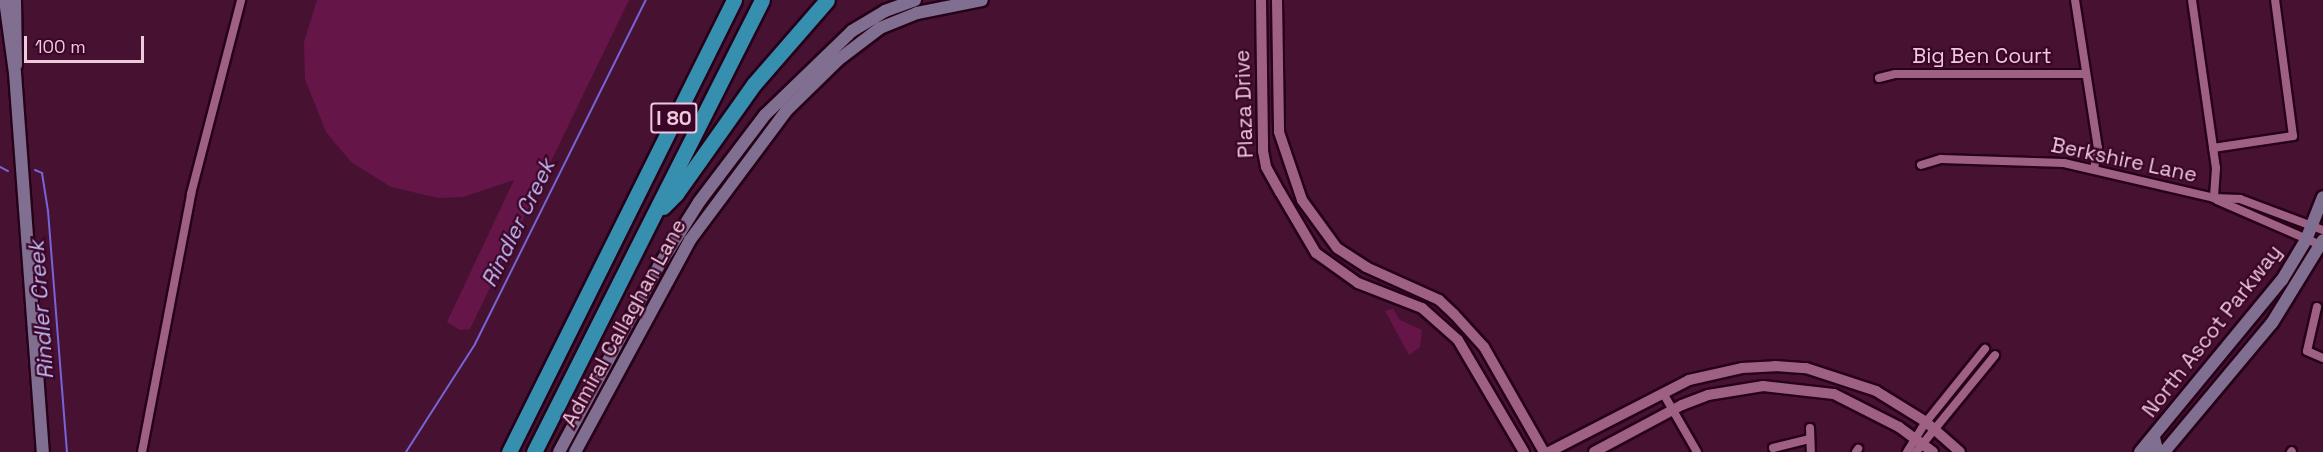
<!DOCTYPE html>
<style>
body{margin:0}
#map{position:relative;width:2323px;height:452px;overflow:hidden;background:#471132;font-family:"Space Grotesk",sans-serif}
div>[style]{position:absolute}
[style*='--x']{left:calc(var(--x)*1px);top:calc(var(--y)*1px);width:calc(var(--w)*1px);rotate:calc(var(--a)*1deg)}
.green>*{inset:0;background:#661549}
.stream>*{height:2px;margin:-1px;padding:0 1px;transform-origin:1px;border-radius:1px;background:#7565d7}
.roads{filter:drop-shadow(2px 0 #260118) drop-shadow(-2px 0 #260118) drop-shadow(0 2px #260118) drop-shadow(0 -2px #260118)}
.minor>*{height:8px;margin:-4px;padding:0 4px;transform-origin:4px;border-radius:4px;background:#9f6183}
.tertiary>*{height:10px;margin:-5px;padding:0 5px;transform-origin:5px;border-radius:5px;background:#9f6183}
.secondary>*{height:12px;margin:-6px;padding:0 6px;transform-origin:6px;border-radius:6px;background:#806f90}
.motorway>*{height:15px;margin:-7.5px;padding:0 7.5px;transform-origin:7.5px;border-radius:7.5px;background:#378fb0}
span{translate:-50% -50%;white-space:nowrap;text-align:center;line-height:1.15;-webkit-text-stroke:4.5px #3b0528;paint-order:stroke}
.shield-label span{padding:2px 4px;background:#3b0528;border:2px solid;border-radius:4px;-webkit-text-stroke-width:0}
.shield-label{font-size:20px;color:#edcadc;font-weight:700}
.street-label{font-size:21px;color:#edcadc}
.water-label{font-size:22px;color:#c1bff8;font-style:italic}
.scale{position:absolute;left:24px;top:36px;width:120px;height:27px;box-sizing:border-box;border:3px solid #edcadc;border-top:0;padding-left:8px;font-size:18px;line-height:21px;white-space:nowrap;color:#edcadc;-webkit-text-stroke:4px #3b0528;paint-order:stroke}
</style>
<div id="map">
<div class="green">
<div style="clip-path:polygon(317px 0,629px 0,470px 329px,460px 330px,447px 322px,514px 180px,463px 197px,438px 198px,391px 187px,351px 162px,326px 132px,305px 79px,304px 42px)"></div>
<div style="clip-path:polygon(1393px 309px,1400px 320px,1422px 330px,1420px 347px,1409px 355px,1385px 311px)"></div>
</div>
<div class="stream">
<div style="--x:0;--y:167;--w:9;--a:27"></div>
<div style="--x:35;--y:170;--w:8;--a:23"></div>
<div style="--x:42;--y:173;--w:38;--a:81"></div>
<div style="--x:48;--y:211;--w:242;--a:85.5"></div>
<div style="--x:406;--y:452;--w:128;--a:-57.4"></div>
<div style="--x:475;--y:344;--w:384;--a:-63.6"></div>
</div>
<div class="roads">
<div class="minor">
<div style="--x:2075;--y:0;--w:150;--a:81.2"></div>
<div style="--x:2098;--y:148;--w:20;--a:101"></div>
<div style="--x:2192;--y:0;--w:170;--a:81.9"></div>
<div style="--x:2216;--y:168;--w:30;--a:94"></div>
<div style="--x:1879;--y:78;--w:16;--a:-14"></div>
<div style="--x:1895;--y:74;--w:191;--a:0"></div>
<div style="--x:2213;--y:148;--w:81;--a:-8.5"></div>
<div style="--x:2293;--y:136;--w:137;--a:-97.5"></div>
<div style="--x:1921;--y:165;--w:21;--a:-17"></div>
<div style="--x:1941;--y:159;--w:123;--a:1.9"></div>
<div style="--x:2064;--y:163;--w:154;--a:13.1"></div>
<div style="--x:2214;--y:198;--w:26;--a:2"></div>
<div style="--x:2240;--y:199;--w:89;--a:20.5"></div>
<div style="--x:2217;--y:200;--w:116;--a:23.5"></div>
<div style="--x:2317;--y:307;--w:45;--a:102.8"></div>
<div style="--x:2307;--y:351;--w:17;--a:24"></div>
<div style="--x:1663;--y:393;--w:68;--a:60"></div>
<div style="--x:1810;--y:428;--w:24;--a:88"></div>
<div style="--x:1773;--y:448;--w:37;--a:-14"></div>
<div style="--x:142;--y:452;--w:263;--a:-79.2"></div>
<div style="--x:191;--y:194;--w:200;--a:-75.5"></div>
<div style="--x:1856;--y:452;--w:4;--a:-56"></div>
<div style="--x:1907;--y:452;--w:36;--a:-58"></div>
<div style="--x:1926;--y:422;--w:94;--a:-51.1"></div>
<div style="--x:1916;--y:452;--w:125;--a:-50.8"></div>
<div style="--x:2291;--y:452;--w:1;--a:-45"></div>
</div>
<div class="tertiary">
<div style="--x:1261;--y:0;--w:151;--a:89.2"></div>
<div style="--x:1263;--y:151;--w:16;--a:79"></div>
<div style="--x:1266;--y:167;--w:29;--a:61"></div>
<div style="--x:1280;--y:192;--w:71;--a:59.5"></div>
<div style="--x:1316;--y:253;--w:52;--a:35.5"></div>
<div style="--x:1358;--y:283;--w:69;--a:21.3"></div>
<div style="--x:1422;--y:308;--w:48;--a:41.6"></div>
<div style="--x:1458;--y:340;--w:130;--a:59.5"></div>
<div style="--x:1277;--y:0;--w:132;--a:89.1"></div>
<div style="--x:1279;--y:132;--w:72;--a:71.3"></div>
<div style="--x:1302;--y:200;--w:59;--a:53.9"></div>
<div style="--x:1337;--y:248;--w:35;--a:33"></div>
<div style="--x:1366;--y:267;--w:80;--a:24.3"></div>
<div style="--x:1439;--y:300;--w:21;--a:43"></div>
<div style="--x:1454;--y:314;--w:45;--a:47.7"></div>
<div style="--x:1484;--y:347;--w:121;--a:60.3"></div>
<div style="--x:1549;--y:452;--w:157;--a:-27.2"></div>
<div style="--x:1689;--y:380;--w:54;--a:-12.8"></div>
<div style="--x:1742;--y:368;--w:33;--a:-3"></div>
<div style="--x:1775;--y:366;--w:31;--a:4"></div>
<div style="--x:1806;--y:368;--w:74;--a:18.2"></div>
<div style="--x:1876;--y:391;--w:59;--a:31.8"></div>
<div style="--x:1926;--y:422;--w:45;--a:41.4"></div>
<div style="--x:1594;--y:452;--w:100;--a:-28.1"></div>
<div style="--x:1682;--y:405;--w:28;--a:-21"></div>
<div style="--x:1708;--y:395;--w:56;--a:-9.3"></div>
<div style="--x:1763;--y:386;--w:71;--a:6.4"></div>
<div style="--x:1834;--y:394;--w:73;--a:26.9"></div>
<div style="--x:1899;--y:427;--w:42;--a:36.3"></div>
</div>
<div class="secondary">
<div style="--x:5;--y:0;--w:74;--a:82.2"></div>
<div style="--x:15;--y:73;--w:380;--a:85.8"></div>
<div style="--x:15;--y:0;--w:65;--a:89.1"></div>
<div style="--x:559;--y:452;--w:213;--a:-61.8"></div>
<div style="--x:660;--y:264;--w:73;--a:-57.8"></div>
<div style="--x:699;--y:202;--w:109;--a:-52.8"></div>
<div style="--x:765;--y:115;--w:121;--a:-44"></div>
<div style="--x:852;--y:31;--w:39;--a:-31"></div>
<div style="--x:885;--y:11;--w:32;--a:-20"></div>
<div style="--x:575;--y:452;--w:241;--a:-61.5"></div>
<div style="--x:690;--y:240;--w:161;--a:-53.3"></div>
<div style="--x:786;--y:111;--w:73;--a:-44.4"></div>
<div style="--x:838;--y:60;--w:53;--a:-37.3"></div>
<div style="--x:880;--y:28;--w:40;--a:-22"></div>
<div style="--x:917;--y:13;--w:66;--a:-11.3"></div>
<div style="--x:2140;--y:452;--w:223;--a:-50.5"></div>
<div style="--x:2282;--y:280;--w:47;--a:-59"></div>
<div style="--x:2306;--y:240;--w:46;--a:-68.4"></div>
<div style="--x:2152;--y:452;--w:7;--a:-56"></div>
<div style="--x:2156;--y:446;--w:9;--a:-103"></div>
<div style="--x:2164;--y:452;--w:168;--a:-50.1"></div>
<div style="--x:2272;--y:323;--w:97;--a:-58.4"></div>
</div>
<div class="motorway">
<div style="--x:663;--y:207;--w:18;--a:-45"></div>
<div style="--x:676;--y:194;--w:135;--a:-54.7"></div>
<div style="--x:754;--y:84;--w:111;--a:-49"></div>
<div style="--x:509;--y:452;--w:505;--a:-63.54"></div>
<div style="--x:534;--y:452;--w:506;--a:-63.23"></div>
</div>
</div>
<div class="shield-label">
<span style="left:674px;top:118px">I 80</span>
</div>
<div class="street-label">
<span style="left:1982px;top:56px">Big Ben Court</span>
<span style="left:1244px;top:104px;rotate:-92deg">Plaza Drive</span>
<span style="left:2124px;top:160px;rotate:12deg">Berkshire Lane</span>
<span style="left:624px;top:323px;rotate:-61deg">Admiral Callaghan Lane</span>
<span style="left:2212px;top:331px;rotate:-52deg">North Ascot Parkway</span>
</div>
<div class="water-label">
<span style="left:518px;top:223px;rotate:-64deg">Rindler Creek</span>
<span style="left:41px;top:310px;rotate:-94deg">Rindler Creek</span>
</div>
<div class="scale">100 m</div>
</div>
